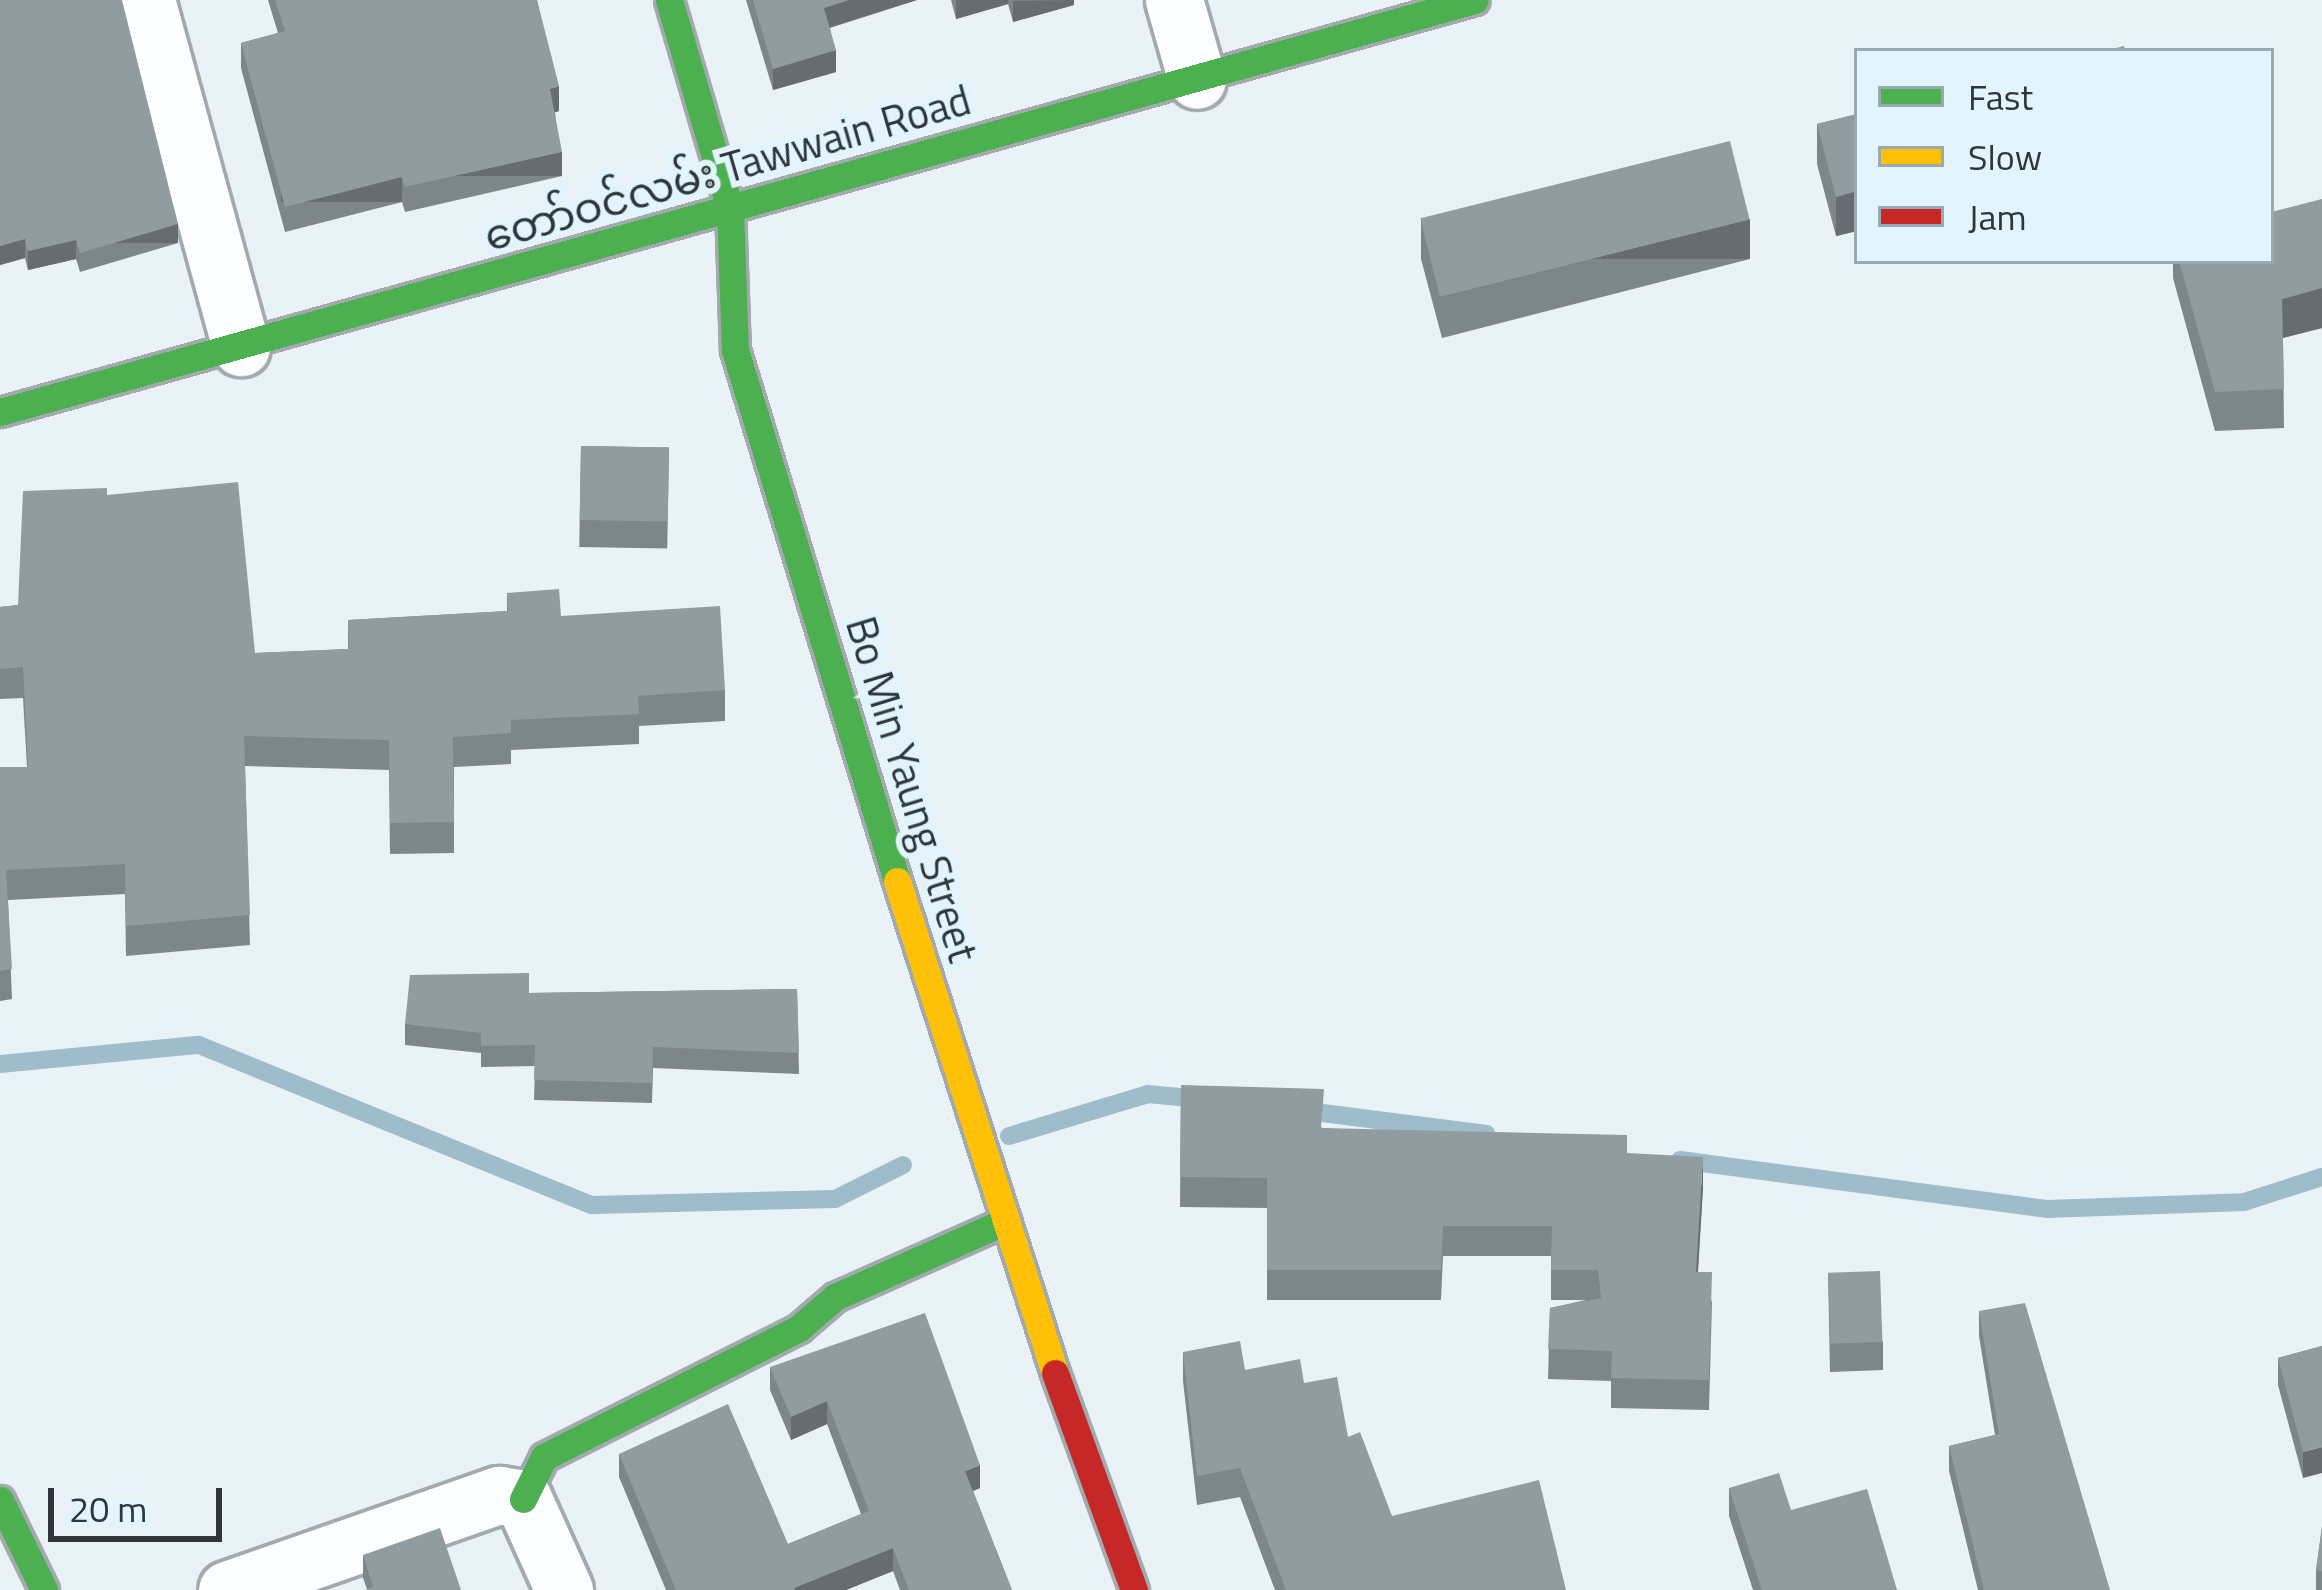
<!DOCTYPE html>
<meta charset="utf-8">
<style>
body{margin:0}
#map{position:relative;width:2322px;height:1590px;overflow:hidden;background:#e8f2f7;font-family:"Titillium Web","Noto Sans Myanmar",sans-serif}
div>[style]{position:absolute}
[style*='--x']{left:calc(var(--x)*1px);top:calc(var(--y)*1px);width:calc(var(--w)*1px);rotate:calc(var(--a)*1deg)}
.stream>*{height:18px;margin:-9px;padding:0 9px;transform-origin:9px;border-radius:9px;background:#9ebcca}
.roads{filter:drop-shadow(3px 0 #a3aaae) drop-shadow(-3px 0 #a3aaae) drop-shadow(0 3px #a3aaae) drop-shadow(0 -3px #a3aaae)}
.street>*{height:57px;margin:-28.5px;padding:0 28.5px;transform-origin:28.5px;border-radius:28.5px;background:#fcfdfe}
.fast>*{height:27px;margin:-13.5px;padding:0 13.5px;transform-origin:13.5px;border-radius:13.5px;background:#4caf50}
.slow>*{height:27px;margin:-13.5px;padding:0 13.5px;transform-origin:13.5px;border-radius:13.5px;background:#ffc107}
.jam>*{height:27px;margin:-13.5px;padding:0 13.5px;transform-origin:13.5px;border-radius:13.5px;background:#c62828}
.wall>*{inset:0;background:#7d868a;transform-origin:0 0}
.shaded-wall>*{inset:0;background:#666d71;transform-origin:0 0}
.building>*{inset:0;background:#919ca1;transform-origin:0 0}
span{translate:-50% -50%;white-space:nowrap;text-align:center;line-height:1.15;-webkit-text-stroke:12px #e2f4fd;paint-order:stroke}
.street-label{font-size:42px;color:#2f363a}
.legend{position:absolute;left:1854px;top:48px;width:420px;height:216px;box-sizing:border-box;background:#e2f4fd;border:3px solid #9aa8af;margin:0;padding:15px 21px;list-style:none;font-size:36px;color:#2f363a}
.legend li{display:flex;align-items:center;gap:24px;height:60px}
.legend b{width:60px;border:3px solid #9aa8af}
.scale{position:absolute;left:48px;top:1488px;width:174px;height:54px;box-sizing:border-box;border:6px solid #2f363a;border-top:0;padding-left:15px;font-size:36px;line-height:42px;white-space:nowrap;color:#2f363a;-webkit-text-stroke:9px #e2f4fd;paint-order:stroke}
</style>
<div id="map">
<div class="stream">
<div style="--x:0;--y:1064;--w:200;--a:-5.5"></div>
<div style="--x:199;--y:1045;--w:424;--a:22.2"></div>
<div style="--x:592;--y:1205;--w:243;--a:-1.4"></div>
<div style="--x:835;--y:1199;--w:76;--a:-26.6"></div>
<div style="--x:1299;--y:1110;--w:189;--a:7.3"></div>
<div style="--x:1009;--y:1136;--w:145;--a:-16.8"></div>
<div style="--x:1148;--y:1094;--w:52;--a:5.5"></div>
<div style="--x:1680;--y:1160;--w:370;--a:7.6"></div>
<div style="--x:2047;--y:1209;--w:197;--a:-2"></div>
<div style="--x:2244;--y:1202;--w:82;--a:-17.8"></div>
</div>
<div class="roads">
<div class="street">
<div style="--x:146;--y:0;--w:360;--a:74.7"></div>
<div style="--x:1174;--y:0;--w:83;--a:74"></div>
<div style="--x:227;--y:1590;--w:288;--a:-19.3"></div>
<div style="--x:499;--y:1495;--w:24;--a:9"></div>
<div style="--x:523;--y:1499;--w:100;--a:65.7"></div>
</div>
<div class="fast">
<div style="--x:669;--y:0;--w:218;--a:73.7"></div>
<div style="--x:730;--y:209;--w:141;--a:88"></div>
<div style="--x:735;--y:350;--w:555;--a:73.03"></div>
<div style="--x:0;--y:412;--w:1531;--a:-15.61"></div>
<div style="--x:523;--y:1499;--w:47;--a:-63.4"></div>
<div style="--x:544;--y:1457;--w:286;--a:-26.8"></div>
<div style="--x:799;--y:1328;--w:48;--a:-40.7"></div>
<div style="--x:835;--y:1297;--w:182;--a:-24"></div>
<div style="--x:0;--y:1500;--w:100;--a:63.9"></div>
</div>
<div class="slow">
<div style="--x:897;--y:881;--w:517;--a:72.2"></div>
</div>
<div class="jam">
<div style="--x:1055;--y:1373;--w:231;--a:70"></div>
</div>
</div>
<div class="wall">
<div style="clip-path:polygon(0 0,178px 243px,80px 272px,76px 259px,28px 270px,25px 258px,0 265px)"></div>
<div style="clip-path:polygon(268px 0,537px 0,559px 111px,555px 112px,562px 176px,405px 212px,402px 202px,285px 232px,241px 68px,241px 43px,278px 33px)"></div>
<div style="clip-path:polygon(746px 0,917px 0,830px 28px,836px 72px,773px 90px)"></div>
<div style="clip-path:polygon(951px 0,1074px 0,1074px 5px,1013px 22px,1008px 4px,956px 19px)"></div>
<div style="clip-path:polygon(1857px 114px,1857px 231px,1836px 236px,1817px 164px,1817px 124px)"></div>
<div style="clip-path:polygon(2322px 199px,2322px 328px,2283px 338px,2284px 428px,2215px 431px,2173px 278px,2173px 261px,2271px 261px)"></div>
<div style="clip-path:polygon(1421px 219px,1750px 259px,1442px 338px,1421px 259px)"></div>
<div style="left:581px;top:446px;width:88px;height:101px;rotate:1deg"></div>
<div style="clip-path:polygon(107px 495px,255px 653px,348px 649px,348px 620px,507px 611px,507px 593px,725px 690px,725px 721px,639px 726px,639px 744px,511px 750px,511px 764px,454px 767px,454px 853px,390px 854px,389px 770px,245px 766px,250px 945px,126px 956px,125px 894px,8px 900px,12px 999px,0 1001px,0 767px,27px 767px,23px 698px,0 699px,0 607px,18px 605px)"></div>
<div style="clip-path:polygon(797px 989px,799px 1074px,653px 1068px,652px 1103px,534px 1100px,535px 1066px,481px 1067px,481px 1053px,405px 1045px,405px 1024px,529px 993px)"></div>
<div style="clip-path:polygon(1181px 1085px,1323px 1128px,1627px 1153px,1703px 1187px,1698px 1272px,1712px 1302px,1709px 1410px,1611px 1408px,1611px 1381px,1548px 1379px,1550px 1308px,1586px 1300px,1551px 1300px,1551px 1256px,1443px 1256px,1441px 1300px,1267px 1300px,1267px 1208px,1180px 1207px)"></div>
<div style="clip-path:polygon(1828px 1273px,1883px 1342px,1883px 1370px,1830px 1372px)"></div>
<div style="clip-path:polygon(1979px 1311px,2110px 1590px,1978px 1590px,1949px 1471px,1949px 1446px,1995px 1435px,1979px 1336px)"></div>
<div style="clip-path:polygon(2322px 1346px,2303px 1478px,2278px 1385px,2278px 1358px)"></div>
<div style="clip-path:polygon(1183px 1352px,1245px 1370px,1304px 1383px,1348px 1437px,1392px 1516px,1566px 1590px,1275px 1590px,1240px 1497px,1197px 1505px,1183px 1381px)"></div>
<div style="clip-path:polygon(770px 1367px,980px 1488px,973px 1491px,1012px 1590px,900px 1590px,893px 1571px,846px 1590px,666px 1590px,619px 1477px,619px 1454px,788px 1544px,861px 1514px,827px 1424px,791px 1440px,770px 1390px)"></div>
<div style="clip-path:polygon(1729px 1488px,1791px 1510px,1897px 1590px,1753px 1590px,1729px 1516px)"></div>
<div style="clip-path:polygon(2322px 1527px,2322px 1590px,2316px 1590px,2316px 1570px)"></div>
<div style="clip-path:polygon(363px 1555px,461px 1590px,367px 1589px,363px 1578px)"></div>
</div>
<div class="shaded-wall">
<div style="clip-path:polygon(849px 0,917px 0,824px 29px,824px 8px)"></div>
<div style="clip-path:polygon(956px 0,1008px 0,1008px 4px,956px 19px)"></div>
<div style="clip-path:polygon(1074px 0,1074px 5px,1013px 22px,1013px 1px)"></div>
<div style="clip-path:polygon(836px 50px,836px 72px,773px 90px,773px 69px)"></div>
<div style="clip-path:polygon(559px 86px,559px 111px,550px 114px,550px 89px)"></div>
<div style="left:562px;top:152px;width:24px;height:161px;rotate:90deg"></div>
<div style="left:402px;top:177px;width:25px;height:121px;rotate:90deg"></div>
<div style="clip-path:polygon(1857px 191px,1857px 231px,1836px 236px,1836px 197px)"></div>
<div style="left:1750px;top:219px;width:40px;height:318px;rotate:90deg"></div>
<div style="left:178px;top:224px;width:19px;height:102px;rotate:90deg"></div>
<div style="clip-path:polygon(25px 239px,25px 258px,0 265px,0 246px)"></div>
<div style="clip-path:polygon(76px 240px,76px 259px,28px 270px,28px 251px)"></div>
<div style="clip-path:polygon(2322px 288px,2322px 328px,2282px 338px,2282px 299px)"></div>
<div style="clip-path:polygon(1703px 1157px,1703px 1187px,1696px 1302px,1696px 1272px)"></div>
<div style="clip-path:polygon(827px 1401px,827px 1424px,791px 1440px,791px 1417px)"></div>
<div style="clip-path:polygon(2322px 1447px,2322px 1473px,2303px 1478px,2303px 1452px)"></div>
<div style="clip-path:polygon(980px 1465px,980px 1488px,965px 1494px,965px 1471px)"></div>
<div style="clip-path:polygon(893px 1548px,893px 1571px,846px 1590px,794px 1590px,794px 1588px)"></div>
</div>
<div class="building">
<div style="clip-path:polygon(0 0,122px 0,178px 224px,80px 253px,76px 240px,28px 251px,25px 239px,0 246px)"></div>
<div style="clip-path:polygon(275px 0,537px 0,559px 86px,550px 89px,562px 152px,405px 187px,402px 177px,285px 207px,241px 43px,285px 31px)"></div>
<div style="clip-path:polygon(753px 0,849px 0,824px 8px,836px 50px,773px 69px)"></div>
<div style="clip-path:polygon(2124px 46px,2125px 51px,2105px 51px)"></div>
<div style="clip-path:polygon(1857px 114px,1857px 191px,1836px 197px,1817px 124px)"></div>
<div style="left:1730px;top:141px;width:81px;height:319px;rotate:76deg"></div>
<div style="clip-path:polygon(2322px 199px,2322px 288px,2282px 299px,2284px 389px,2215px 392px,2179px 261px,2271px 261px,2271px 212px)"></div>
<div style="left:581px;top:446px;width:88px;height:74px;rotate:1deg"></div>
<div style="clip-path:polygon(238px 482px,255px 653px,349px 649px,348px 620px,508px 611px,507px 593px,559px 589px,561px 616px,720px 606px,725px 690px,638px 696px,639px 714px,511px 720px,511px 733px,453px 737px,454px 822px,390px 823px,389px 740px,244px 736px,250px 915px,126px 926px,125px 864px,6px 870px,12px 969px,0 971px,0 767px,28px 767px,23px 667px,0 669px,0 607px,18px 605px,23px 491px,107px 488px,107px 495px)"></div>
<div style="clip-path:polygon(529px 973px,529px 993px,797px 989px,799px 1053px,653px 1047px,652px 1083px,534px 1080px,535px 1045px,481px 1046px,481px 1033px,405px 1024px,410px 975px)"></div>
<div style="clip-path:polygon(1181px 1085px,1324px 1089px,1321px 1128px,1627px 1135px,1627px 1153px,1703px 1157px,1696px 1272px,1712px 1272px,1709px 1380px,1611px 1378px,1612px 1351px,1548px 1349px,1550px 1308px,1601px 1298px,1598px 1270px,1551px 1270px,1552px 1226px,1443px 1226px,1441px 1270px,1267px 1270px,1267px 1178px,1180px 1177px)"></div>
<div style="left:1880px;top:1271px;width:71px;height:52px;rotate:88deg"></div>
<div style="clip-path:polygon(2025px 1303px,2110px 1590px,1984px 1590px,1949px 1446px,1999px 1434px,1979px 1311px)"></div>
<div style="clip-path:polygon(925px 1313px,980px 1465px,965px 1471px,1012px 1590px,909px 1590px,893px 1548px,794px 1588px,795px 1590px,676px 1590px,619px 1454px,728px 1404px,788px 1544px,869px 1511px,827px 1401px,791px 1417px,770px 1367px)"></div>
<div style="clip-path:polygon(1240px 1341px,1245px 1370px,1300px 1359px,1304px 1383px,1337px 1377px,1348px 1437px,1360px 1432px,1392px 1516px,1539px 1480px,1566px 1590px,1286px 1590px,1240px 1468px,1197px 1476px,1183px 1352px)"></div>
<div style="clip-path:polygon(2322px 1346px,2322px 1447px,2303px 1452px,2278px 1358px)"></div>
<div style="clip-path:polygon(1779px 1473px,1791px 1510px,1867px 1489px,1897px 1590px,1762px 1590px,1729px 1488px)"></div>
<div style="clip-path:polygon(2322px 1527px,2322px 1571px,2316px 1570px)"></div>
<div style="clip-path:polygon(440px 1528px,461px 1590px,365px 1590px,373px 1587px,363px 1555px)"></div>
</div>
<div class="street-label">
<span style="left:727px;top:167px;rotate:-16deg">တော်ဝင်လမ်း Tawwain Road</span>
<span style="left:913px;top:789px;rotate:73deg">Bo Min Yaung Street</span>
</div>
<ul class="legend">
<li><b style="height:15px;background:#4caf50"></b>Fast</li>
<li><b style="height:15px;background:#ffc107"></b>Slow</li>
<li><b style="height:15px;background:#c62828"></b>Jam</li>
</ul>
<div class="scale">20 m</div>
</div>
